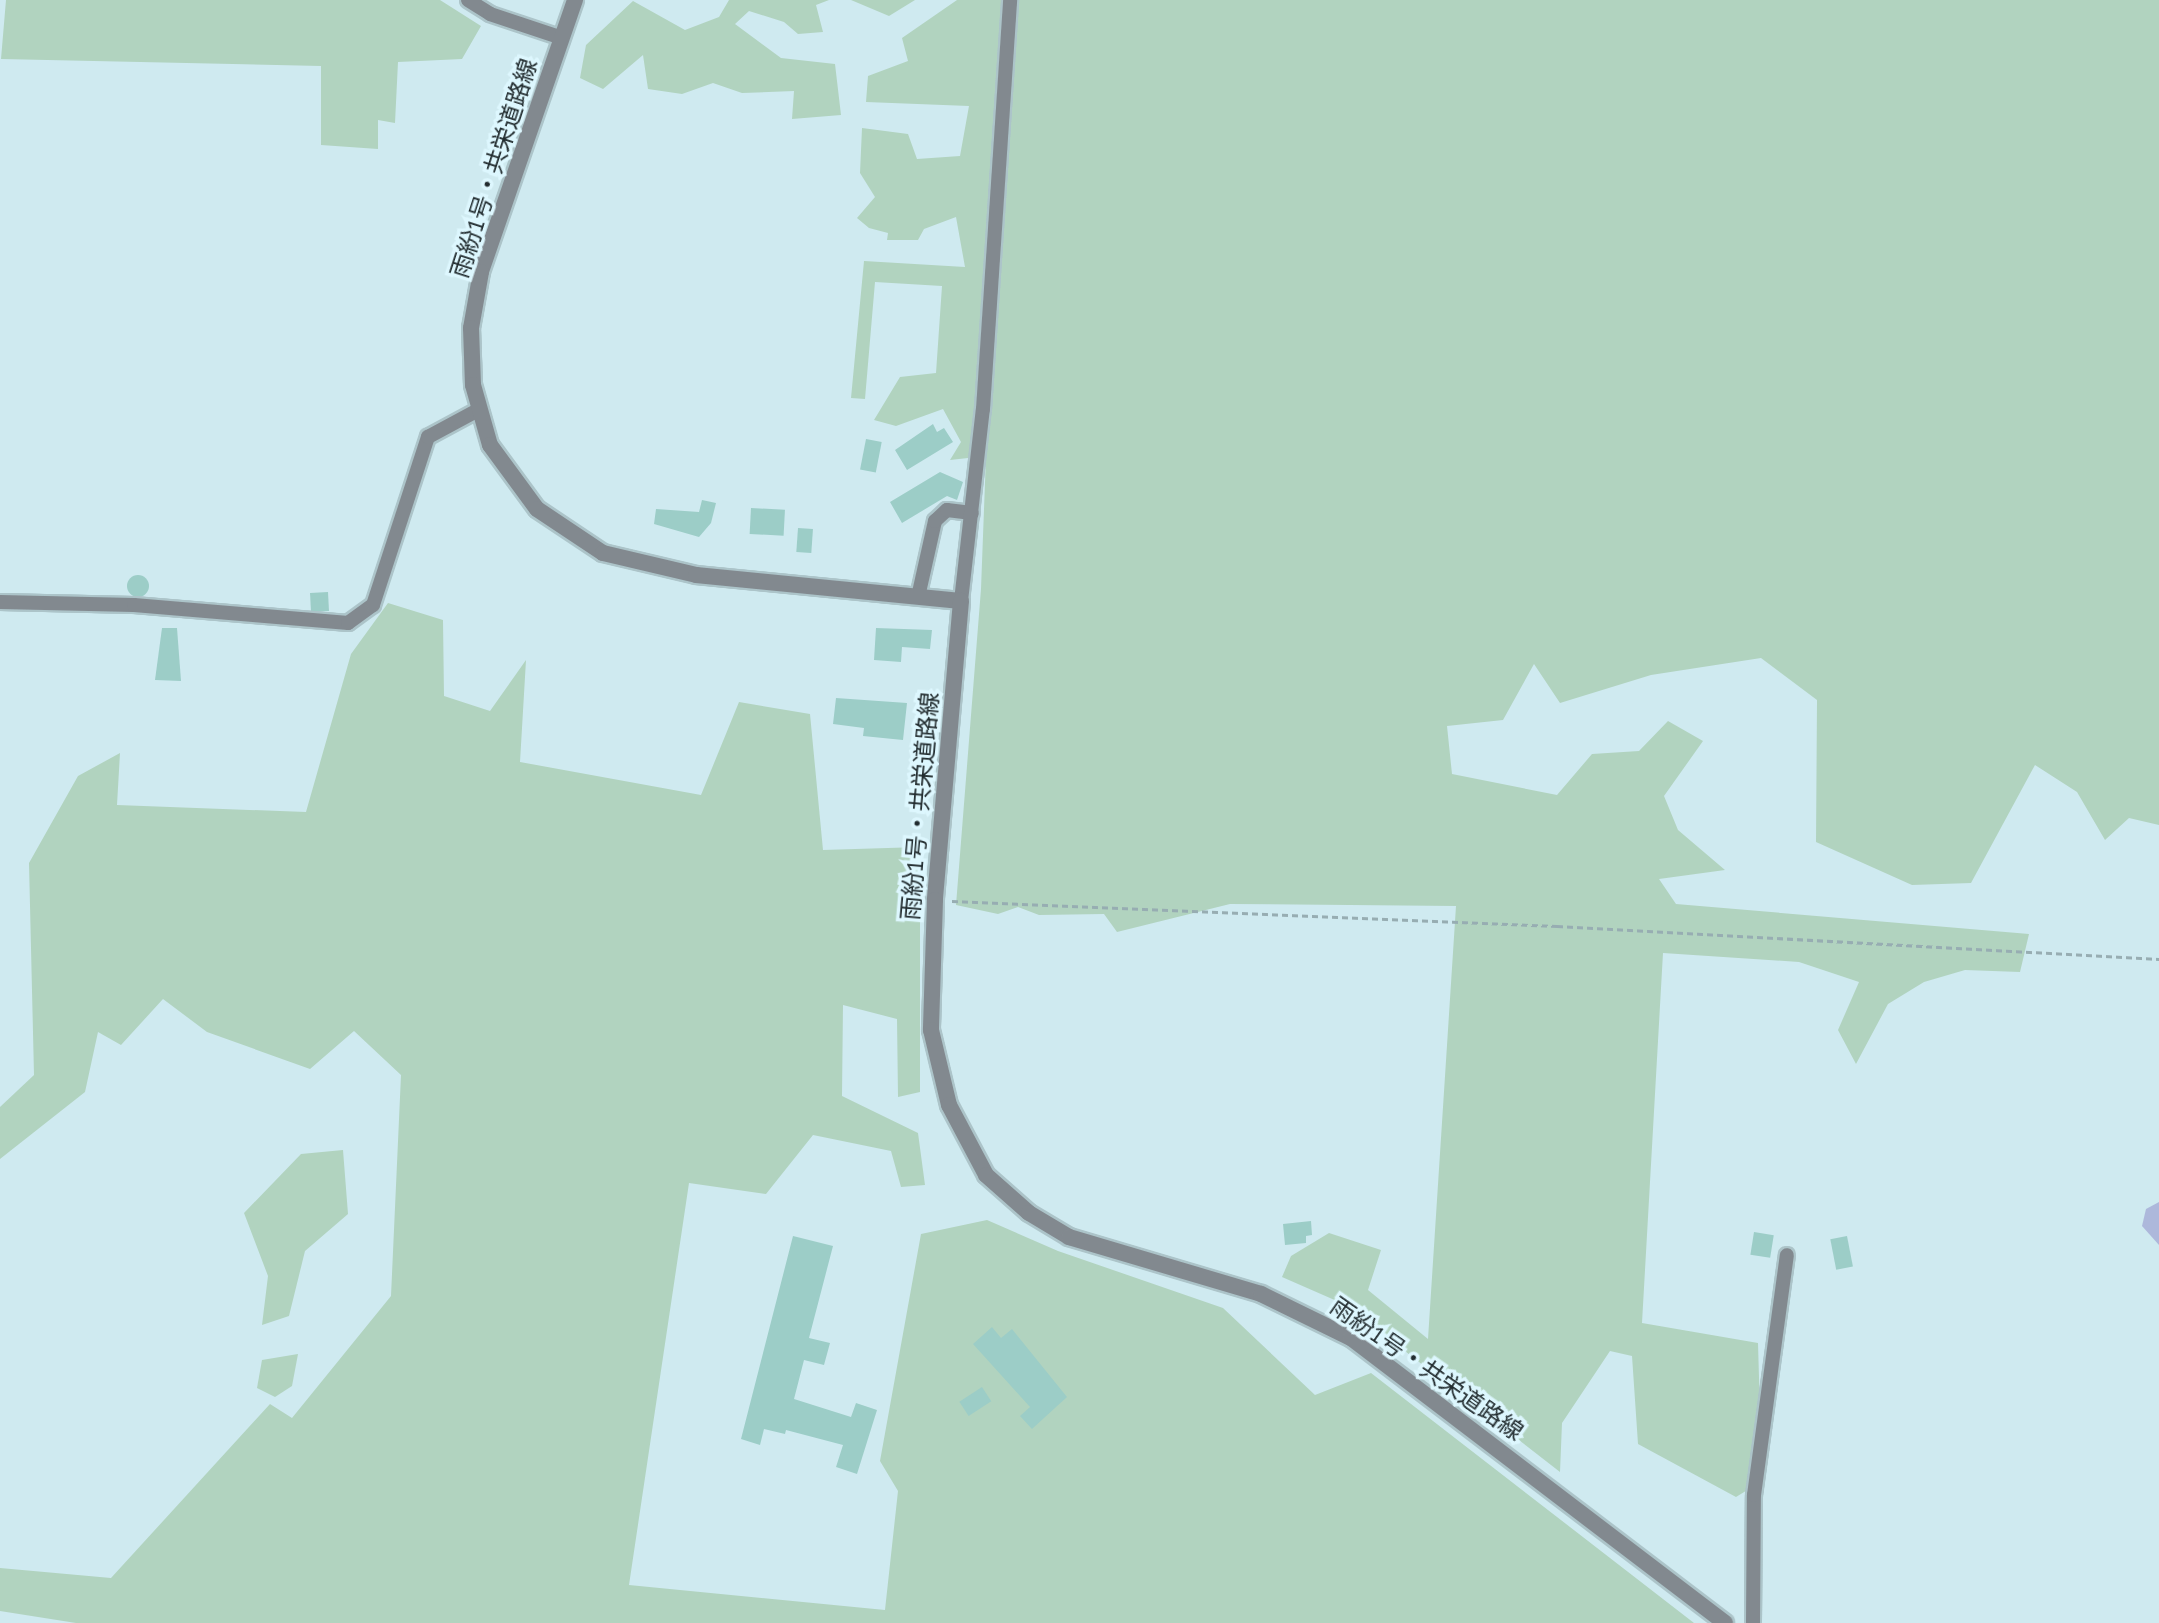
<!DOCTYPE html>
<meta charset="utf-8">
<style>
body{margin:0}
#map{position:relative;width:2159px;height:1623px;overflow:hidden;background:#cfeaf0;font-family:"PT Sans","Noto Sans JP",sans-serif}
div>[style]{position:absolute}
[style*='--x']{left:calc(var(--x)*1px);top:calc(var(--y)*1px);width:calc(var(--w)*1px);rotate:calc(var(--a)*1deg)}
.green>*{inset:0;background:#b1d3bf}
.water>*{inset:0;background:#adb8db}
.building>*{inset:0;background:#9ccdc7;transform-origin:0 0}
.round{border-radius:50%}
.path>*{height:3px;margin-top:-1.5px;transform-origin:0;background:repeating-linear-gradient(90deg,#97adb2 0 6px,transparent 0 10px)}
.roads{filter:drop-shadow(2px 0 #acc4c9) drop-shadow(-2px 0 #acc4c9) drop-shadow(0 2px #acc4c9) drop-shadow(0 -2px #acc4c9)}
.minor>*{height:14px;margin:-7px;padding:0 7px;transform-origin:7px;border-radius:7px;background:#82898f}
.tertiary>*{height:16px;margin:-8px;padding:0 8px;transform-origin:8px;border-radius:8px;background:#82898f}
span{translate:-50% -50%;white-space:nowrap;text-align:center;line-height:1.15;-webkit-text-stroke:7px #ddf7fe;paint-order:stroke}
.street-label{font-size:24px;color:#222c2f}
</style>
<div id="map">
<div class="green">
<div style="clip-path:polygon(6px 0,440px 0,481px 26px,462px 59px,398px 62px,395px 123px,378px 120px,378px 149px,321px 145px,321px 66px,1px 59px)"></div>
<div style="clip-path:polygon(729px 0,829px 0,816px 5px,823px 32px,798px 34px,784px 22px,749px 11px,735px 24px,781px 58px,835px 64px,841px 115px,792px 119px,794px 91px,742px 93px,713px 83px,682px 94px,648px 89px,643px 55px,603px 89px,580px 78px,586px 45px,633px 1px,685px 30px,719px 17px)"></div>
<div style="clip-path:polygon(851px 0,915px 0,889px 16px)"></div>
<div style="clip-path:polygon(957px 0,2159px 0,2159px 825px,2129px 818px,2105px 840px,2077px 792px,2035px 765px,1971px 883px,1912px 885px,1816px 842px,1817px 700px,1761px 658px,1651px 675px,1560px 703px,1534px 664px,1503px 720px,1447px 726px,1452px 774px,1557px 795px,1592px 754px,1639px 751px,1668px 721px,1703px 741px,1664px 796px,1678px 830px,1725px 870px,1659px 879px,1676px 904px,2029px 934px,2020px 972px,1965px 970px,1924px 982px,1888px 1004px,1856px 1064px,1838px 1030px,1859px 982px,1799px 962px,1663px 953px,1642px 1323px,1758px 1343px,1762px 1481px,1736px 1497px,1638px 1444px,1632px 1356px,1610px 1351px,1562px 1423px,1560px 1472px,1346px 1305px,1282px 1277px,1291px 1256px,1329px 1233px,1381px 1250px,1368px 1290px,1428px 1339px,1456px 906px,1230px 904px,1117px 932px,1104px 914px,1039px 915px,1018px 907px,998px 914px,956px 905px,981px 589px,986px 456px,950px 460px,961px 442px,943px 409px,896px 426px,874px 420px,900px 377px,936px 373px,942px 286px,875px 282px,865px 399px,851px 398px,864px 261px,965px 267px,956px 217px,924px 229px,918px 240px,887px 240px,888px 233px,869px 228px,857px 218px,875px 197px,860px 173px,862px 128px,908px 134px,917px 159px,960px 156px,969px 106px,866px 102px,868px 76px,908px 61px,902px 38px)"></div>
<div style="clip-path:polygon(388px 603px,443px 620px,444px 696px,490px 711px,526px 660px,520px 762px,701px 795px,739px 702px,810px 714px,823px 850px,920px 847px,920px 1092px,898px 1097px,897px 1019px,843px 1005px,842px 1096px,918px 1133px,925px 1185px,901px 1187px,891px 1151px,813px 1135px,766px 1194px,689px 1183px,629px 1585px,885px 1610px,898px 1491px,880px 1461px,921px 1234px,987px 1220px,1058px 1251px,1223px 1308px,1315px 1395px,1371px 1373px,1694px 1623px,76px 1623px,0 1611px,0 1568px,111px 1578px,270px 1404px,292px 1418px,391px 1296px,401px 1075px,354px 1031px,310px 1069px,207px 1032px,163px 999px,121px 1045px,98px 1032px,85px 1092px,0 1159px,0 1107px,34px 1075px,29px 863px,78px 776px,120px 753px,117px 805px,306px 812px,351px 654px)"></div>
<div style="clip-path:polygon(343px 1150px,348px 1214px,305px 1251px,289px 1316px,262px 1325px,268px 1276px,244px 1213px,301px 1154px)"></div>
<div style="clip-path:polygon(298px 1354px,292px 1386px,275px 1397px,257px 1388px,262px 1360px)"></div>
</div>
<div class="water">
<div style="clip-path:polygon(2159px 1202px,2159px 1245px,2142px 1226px,2146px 1209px)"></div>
</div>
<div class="building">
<div style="clip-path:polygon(933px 424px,937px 432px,944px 428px,953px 442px,907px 470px,895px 450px)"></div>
<div style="left:866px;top:439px;width:16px;height:31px;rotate:11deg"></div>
<div style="clip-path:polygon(940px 472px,963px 482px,957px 500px,947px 496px,902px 523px,890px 502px)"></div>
<div style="clip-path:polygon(702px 500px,716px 503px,711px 523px,699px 537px,654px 524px,656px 509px,699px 512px)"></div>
<div style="left:751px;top:508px;width:34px;height:26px;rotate:3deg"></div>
<div style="left:798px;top:528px;width:15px;height:24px;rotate:4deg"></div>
<div class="round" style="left:127px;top:575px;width:22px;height:22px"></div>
<div style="left:328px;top:592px;width:19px;height:18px;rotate:87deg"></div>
<div style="clip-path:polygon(162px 628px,177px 628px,181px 681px,155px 680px)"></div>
<div style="clip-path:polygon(876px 628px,932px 630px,930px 649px,902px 647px,901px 662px,874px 660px)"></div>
<div style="clip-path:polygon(836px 698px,907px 703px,903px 740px,863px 736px,864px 728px,833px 724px)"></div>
<div style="clip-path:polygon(1311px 1221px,1312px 1235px,1306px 1236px,1306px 1243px,1285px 1245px,1283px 1224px)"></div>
<div style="left:1754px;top:1232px;width:20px;height:23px;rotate:9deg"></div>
<div style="clip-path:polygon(793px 1236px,833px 1246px,809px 1338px,830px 1343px,824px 1365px,804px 1360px,794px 1399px,851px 1417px,856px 1403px,877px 1410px,857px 1474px,836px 1467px,843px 1445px,786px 1430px,785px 1434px,764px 1429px,760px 1445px,741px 1439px)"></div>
<div style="left:1847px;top:1236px;width:31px;height:17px;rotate:79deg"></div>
<div style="clip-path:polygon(992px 1327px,1001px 1338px,1012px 1329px,1067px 1397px,1032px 1429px,1020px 1416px,1030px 1407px,973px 1344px)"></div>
<div style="left:982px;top:1387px;width:17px;height:27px;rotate:57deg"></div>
</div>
<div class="path">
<div style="--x:952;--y:901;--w:606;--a:2.37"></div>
<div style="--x:1557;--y:926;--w:603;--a:3.14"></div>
</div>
<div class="roads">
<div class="minor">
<div style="--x:468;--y:0;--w:26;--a:32"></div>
<div style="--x:490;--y:14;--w:76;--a:18.4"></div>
<div style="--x:918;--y:597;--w:78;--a:-77.4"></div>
<div style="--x:935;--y:521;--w:16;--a:-43"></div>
<div style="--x:947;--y:510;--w:25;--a:7"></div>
<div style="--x:961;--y:601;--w:193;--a:-83.5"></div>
<div style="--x:983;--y:409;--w:410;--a:-86.2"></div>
<div style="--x:0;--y:602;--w:134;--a:1.3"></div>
<div style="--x:134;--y:605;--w:215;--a:4.8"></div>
<div style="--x:348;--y:623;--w:31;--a:-36"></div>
<div style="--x:373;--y:605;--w:177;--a:-71.9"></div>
<div style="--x:428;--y:437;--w:59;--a:-28.3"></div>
<div style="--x:1753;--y:1623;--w:128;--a:-89.6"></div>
<div style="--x:1754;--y:1495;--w:242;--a:-82.2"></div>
</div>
<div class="tertiary">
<div style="--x:575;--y:0;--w:288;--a:109.1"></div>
<div style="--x:481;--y:272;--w:57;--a:100.1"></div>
<div style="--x:471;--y:328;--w:57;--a:88"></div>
<div style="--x:473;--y:385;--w:62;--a:74.2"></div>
<div style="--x:490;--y:445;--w:79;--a:53.7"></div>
<div style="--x:537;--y:509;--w:79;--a:33.7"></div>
<div style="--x:603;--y:553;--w:96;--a:13.3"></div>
<div style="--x:696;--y:575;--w:266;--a:5.6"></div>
<div style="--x:961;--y:601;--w:300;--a:95"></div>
<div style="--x:935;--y:900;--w:130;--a:91.8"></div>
<div style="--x:931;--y:1030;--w:77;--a:76.5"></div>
<div style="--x:949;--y:1105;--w:79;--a:62.1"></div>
<div style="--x:986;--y:1175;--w:57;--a:41.5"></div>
<div style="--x:1029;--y:1213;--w:47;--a:31"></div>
<div style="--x:1069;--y:1237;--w:200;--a:16.5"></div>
<div style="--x:1261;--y:1294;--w:100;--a:26.1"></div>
<div style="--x:1351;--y:1338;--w:470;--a:37.3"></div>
</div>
</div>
<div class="street-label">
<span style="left:494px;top:168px;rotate:-72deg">雨紛1号・共栄道路線</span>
<span style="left:920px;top:806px;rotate:-85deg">雨紛1号・共栄道路線</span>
<span style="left:1427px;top:1369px;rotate:35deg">雨紛1号・共栄道路線</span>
</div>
</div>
